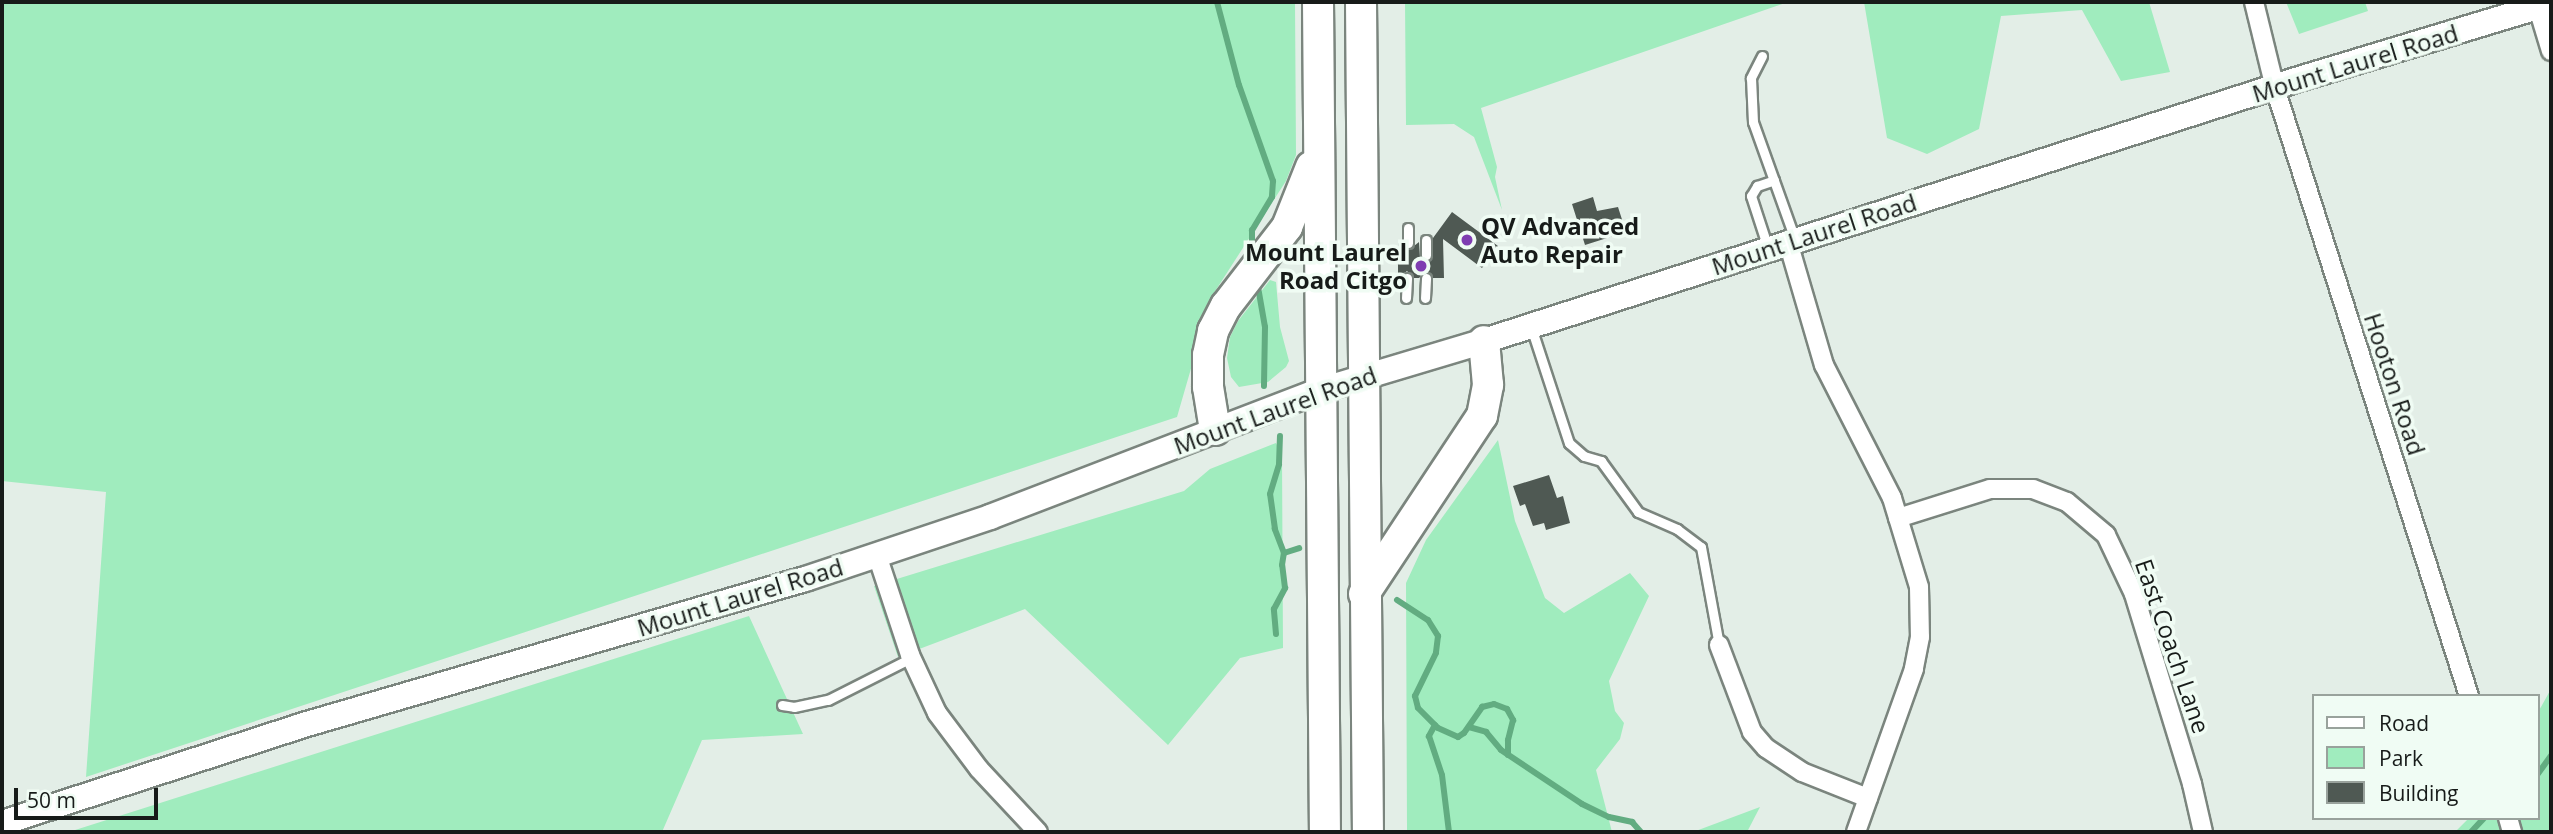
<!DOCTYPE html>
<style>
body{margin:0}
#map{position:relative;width:2553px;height:834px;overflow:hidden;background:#e3eee7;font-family:"Open Sans",sans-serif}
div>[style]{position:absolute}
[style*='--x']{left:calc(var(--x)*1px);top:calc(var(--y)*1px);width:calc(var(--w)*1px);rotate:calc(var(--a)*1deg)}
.green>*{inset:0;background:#a0ecbe}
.stream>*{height:6px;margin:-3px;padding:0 3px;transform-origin:3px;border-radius:3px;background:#62ac81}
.building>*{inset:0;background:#4f5953}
.roads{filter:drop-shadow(2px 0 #7b857e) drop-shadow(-2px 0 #7b857e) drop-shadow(0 2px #7b857e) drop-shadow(0 -2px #7b857e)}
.service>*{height:9px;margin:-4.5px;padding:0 4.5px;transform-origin:4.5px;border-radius:4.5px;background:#fff}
.minor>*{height:18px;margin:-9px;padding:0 9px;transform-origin:9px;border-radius:9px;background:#fff}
.secondary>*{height:24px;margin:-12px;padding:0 12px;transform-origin:12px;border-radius:12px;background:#fff}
.trunk>*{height:30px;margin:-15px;padding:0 15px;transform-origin:15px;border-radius:15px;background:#fff}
.dots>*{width:19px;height:19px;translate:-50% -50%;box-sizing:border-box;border:4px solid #f0fcf4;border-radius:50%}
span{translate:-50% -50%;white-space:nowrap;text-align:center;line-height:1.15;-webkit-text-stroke:7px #f0fcf4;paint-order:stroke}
.street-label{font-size:24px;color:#171b19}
.poi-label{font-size:24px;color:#171b19;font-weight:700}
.left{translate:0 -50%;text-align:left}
.right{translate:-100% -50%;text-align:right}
.frame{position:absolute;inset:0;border:4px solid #171b19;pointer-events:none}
.legend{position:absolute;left:2312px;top:694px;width:228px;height:126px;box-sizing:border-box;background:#f0fcf4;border:2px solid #99a29c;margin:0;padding:9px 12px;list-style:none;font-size:21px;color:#171b19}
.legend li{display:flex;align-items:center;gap:14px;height:35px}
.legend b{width:35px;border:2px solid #99a29c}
.scale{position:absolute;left:14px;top:788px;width:144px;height:32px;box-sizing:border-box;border:4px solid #171b19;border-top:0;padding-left:9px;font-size:21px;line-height:24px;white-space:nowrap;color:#171b19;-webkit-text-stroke:5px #f0fcf4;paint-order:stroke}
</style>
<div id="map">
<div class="green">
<div style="clip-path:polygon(2px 2px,1295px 2px,1296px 155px,1286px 181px,1212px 296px,1177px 417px,86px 777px,106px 492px,2px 481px)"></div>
<div style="clip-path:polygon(1405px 2px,1788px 2px,1481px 108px,1497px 167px,1495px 177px,1502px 210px,1474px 137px,1454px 124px,1406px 125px)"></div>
<div style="clip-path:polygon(1864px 2px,2149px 2px,2170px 72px,2121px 81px,2082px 10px,2001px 16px,1979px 129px,1927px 154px,1887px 138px)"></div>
<div style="clip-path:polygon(2286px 2px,2365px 2px,2368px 11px,2299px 34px)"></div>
<div style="clip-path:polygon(1270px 280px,1276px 282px,1280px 327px,1289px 361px,1286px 367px,1268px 382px,1239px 387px,1231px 377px,1227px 358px,1230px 337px,1238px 321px)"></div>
<div style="clip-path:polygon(1498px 440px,1515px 521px,1545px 598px,1564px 613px,1630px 573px,1649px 596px,1609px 681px,1615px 711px,1624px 723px,1620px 739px,1596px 770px,1612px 832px,1407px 832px,1406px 583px,1426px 540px)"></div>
<div style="clip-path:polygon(1276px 443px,1282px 455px,1283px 648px,1240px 658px,1168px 745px,1025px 609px,898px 657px,874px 586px,1184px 491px,1210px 469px)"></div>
<div style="clip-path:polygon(749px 616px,803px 734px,702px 740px,662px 832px,72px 831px)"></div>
<div style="clip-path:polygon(2551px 689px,2549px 778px,2551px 832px,2455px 832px,2469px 818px,2537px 818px,2537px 714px)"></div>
<div style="clip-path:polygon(1760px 807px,1747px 832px,1693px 832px)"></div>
</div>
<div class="stream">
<div style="--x:1217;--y:2;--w:86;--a:75.2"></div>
<div style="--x:1239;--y:85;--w:102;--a:70.5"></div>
<div style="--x:1273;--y:181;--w:16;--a:94"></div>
<div style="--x:1272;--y:197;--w:39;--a:121"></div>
<div style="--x:1252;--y:230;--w:22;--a:90"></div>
<div style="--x:1258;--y:287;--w:41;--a:80.1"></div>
<div style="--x:1265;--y:327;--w:59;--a:91"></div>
<div style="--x:1284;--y:553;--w:16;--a:-18"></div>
<div style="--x:1397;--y:600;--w:37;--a:33"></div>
<div style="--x:1428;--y:620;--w:19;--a:58"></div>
<div style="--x:1438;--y:636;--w:17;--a:97"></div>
<div style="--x:1436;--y:653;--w:48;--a:116"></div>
<div style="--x:1415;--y:696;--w:12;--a:76"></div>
<div style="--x:1418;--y:708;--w:28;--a:45"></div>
<div style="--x:1438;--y:728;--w:22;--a:24"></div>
<div style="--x:1458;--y:737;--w:7;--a:-34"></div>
<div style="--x:1464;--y:733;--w:32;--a:-55"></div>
<div style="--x:1482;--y:707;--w:12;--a:-14"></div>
<div style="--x:1494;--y:704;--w:14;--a:21"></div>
<div style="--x:1507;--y:709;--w:13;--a:61"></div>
<div style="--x:1513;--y:720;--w:21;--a:104"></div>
<div style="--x:1508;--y:740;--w:15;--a:90"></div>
<div style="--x:1276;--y:634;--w:25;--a:-95"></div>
<div style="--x:1274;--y:609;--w:24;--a:-62"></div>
<div style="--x:1285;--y:588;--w:23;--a:-97"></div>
<div style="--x:1282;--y:565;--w:12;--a:-81"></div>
<div style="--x:1284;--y:553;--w:26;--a:-111"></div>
<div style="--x:1275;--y:529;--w:35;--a:-98"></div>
<div style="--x:1270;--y:494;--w:31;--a:-73"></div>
<div style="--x:1279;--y:464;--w:28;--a:-88"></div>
<div style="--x:1435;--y:725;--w:13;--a:119"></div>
<div style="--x:1429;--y:736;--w:41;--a:71.6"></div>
<div style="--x:1442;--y:775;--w:57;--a:83"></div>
<div style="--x:1469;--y:727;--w:18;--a:16"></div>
<div style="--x:1486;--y:732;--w:23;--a:50"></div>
<div style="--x:1501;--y:750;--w:97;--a:33.7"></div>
<div style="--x:1582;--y:804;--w:30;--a:26"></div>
<div style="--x:1609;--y:817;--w:24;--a:12"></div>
<div style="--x:1632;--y:822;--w:13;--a:48"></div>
<div style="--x:2537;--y:775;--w:24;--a:-54"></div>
<div style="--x:2471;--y:832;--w:19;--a:-47"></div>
</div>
<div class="building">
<div style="clip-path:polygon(1593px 197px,1597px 211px,1618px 207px,1626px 232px,1585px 245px,1572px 204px)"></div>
<div style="clip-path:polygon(1452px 212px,1498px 246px,1482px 268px,1443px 239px,1444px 278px,1433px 278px,1426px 271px,1419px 278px,1414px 278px,1407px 271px,1398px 278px,1398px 243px,1409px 250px,1419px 242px,1420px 258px,1429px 261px,1433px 256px,1433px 238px)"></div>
<div style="clip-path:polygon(1549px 475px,1557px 498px,1563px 496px,1570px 523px,1546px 530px,1544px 523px,1533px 526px,1525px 504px,1520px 506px,1513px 486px)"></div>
</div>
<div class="roads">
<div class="service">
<div style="--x:1762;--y:56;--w:25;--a:117"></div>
<div style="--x:1751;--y:78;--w:44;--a:87.4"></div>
<div style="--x:1753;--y:122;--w:124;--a:70.3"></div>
<div style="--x:1408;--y:243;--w:15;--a:-90"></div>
<div style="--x:1768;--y:248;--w:55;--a:-108.1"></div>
<div style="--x:1751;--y:196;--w:12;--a:-59"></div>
<div style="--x:1757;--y:186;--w:18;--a:-19"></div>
<div style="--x:1426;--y:255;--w:15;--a:-90"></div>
<div style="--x:1406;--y:298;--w:20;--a:-87"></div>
<div style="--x:1425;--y:298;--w:20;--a:-87"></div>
<div style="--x:1531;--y:327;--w:122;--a:71.9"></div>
<div style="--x:1569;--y:443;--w:20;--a:41"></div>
<div style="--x:1584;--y:456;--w:18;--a:16"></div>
<div style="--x:1601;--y:461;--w:63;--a:54"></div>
<div style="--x:1638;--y:512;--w:43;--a:23.6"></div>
<div style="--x:1677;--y:529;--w:30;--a:37"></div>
<div style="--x:1701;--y:547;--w:100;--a:79.6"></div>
<div style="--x:782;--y:705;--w:12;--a:9"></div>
<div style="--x:794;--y:707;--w:35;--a:-12"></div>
<div style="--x:828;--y:700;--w:93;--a:-26.8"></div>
</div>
<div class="minor">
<div style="--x:2254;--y:2;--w:89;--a:76.3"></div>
<div style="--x:2275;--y:88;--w:638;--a:72.3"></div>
<div style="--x:2538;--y:8;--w:45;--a:73.2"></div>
<div style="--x:1788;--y:242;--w:128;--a:73.7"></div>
<div style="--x:1824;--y:365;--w:149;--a:62.9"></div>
<div style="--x:1892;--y:498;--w:93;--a:73.1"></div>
<div style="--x:1919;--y:587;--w:50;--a:88.9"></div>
<div style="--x:1920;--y:637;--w:33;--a:101"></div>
<div style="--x:1914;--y:669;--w:173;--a:109.6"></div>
<div style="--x:1898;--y:518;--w:96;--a:-17.5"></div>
<div style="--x:1990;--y:489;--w:43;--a:0"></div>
<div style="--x:2033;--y:489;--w:36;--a:21"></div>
<div style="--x:2067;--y:502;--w:51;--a:40.2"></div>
<div style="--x:2106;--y:535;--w:65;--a:64.6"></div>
<div style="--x:2134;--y:594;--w:199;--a:73"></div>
<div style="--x:2192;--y:784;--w:49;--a:77.1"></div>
<div style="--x:877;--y:555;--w:105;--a:71.7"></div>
<div style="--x:910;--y:655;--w:64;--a:65"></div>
<div style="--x:937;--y:713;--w:70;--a:53.1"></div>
<div style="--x:979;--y:769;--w:86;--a:46.9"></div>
<div style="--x:1719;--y:645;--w:93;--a:69.2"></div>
<div style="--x:1752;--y:732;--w:21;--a:49"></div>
<div style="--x:1766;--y:748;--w:43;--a:33.7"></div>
<div style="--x:1802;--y:772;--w:71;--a:21.5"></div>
<div style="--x:2508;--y:818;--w:15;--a:74"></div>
</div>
<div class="secondary">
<div style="--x:2;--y:823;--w:313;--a:-18"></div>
<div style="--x:300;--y:726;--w:526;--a:-16.23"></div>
<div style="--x:805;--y:579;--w:195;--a:-18.5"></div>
<div style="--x:990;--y:517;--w:355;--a:-21"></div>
<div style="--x:1321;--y:390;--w:170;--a:-16.7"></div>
<div style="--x:1484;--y:341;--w:856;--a:-17.82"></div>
<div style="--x:2299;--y:79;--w:263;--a:-16.8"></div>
</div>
<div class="trunk">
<div style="--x:1318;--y:2;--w:830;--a:89.52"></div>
<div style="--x:1361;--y:2;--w:830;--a:89.52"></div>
<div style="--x:1215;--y:430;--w:44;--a:-99.2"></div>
<div style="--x:1208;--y:387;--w:32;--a:-90"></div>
<div style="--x:1208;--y:355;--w:25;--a:-78"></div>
<div style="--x:1213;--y:331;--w:28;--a:-63"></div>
<div style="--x:1226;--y:306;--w:100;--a:-52.3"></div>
<div style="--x:1287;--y:227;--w:65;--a:-68.2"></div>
<div style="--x:1364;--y:594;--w:214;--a:-56.5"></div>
<div style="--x:1482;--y:416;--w:32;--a:-79"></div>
<div style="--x:1488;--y:385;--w:44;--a:-95.2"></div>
</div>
</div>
<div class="dots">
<div style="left:1467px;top:240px;background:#7f3db1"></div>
<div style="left:1421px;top:266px;background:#7f3db1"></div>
</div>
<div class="street-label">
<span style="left:2355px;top:63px;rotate:-17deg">Mount Laurel Road</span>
<span style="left:1814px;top:234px;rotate:-18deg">Mount Laurel Road</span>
<span style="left:2395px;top:384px;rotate:72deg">Hooton Road</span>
<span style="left:1275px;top:410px;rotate:-20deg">Mount Laurel Road</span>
<span style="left:740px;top:597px;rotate:-17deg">Mount Laurel Road</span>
<span style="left:2173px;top:646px;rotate:71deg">East Coach Lane</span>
</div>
<div class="poi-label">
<span class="left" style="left:1481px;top:240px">QV Advanced<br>Auto Repair</span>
<span class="right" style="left:1407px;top:266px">Mount Laurel<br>Road Citgo</span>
</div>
<div class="frame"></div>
<ul class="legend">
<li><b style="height:9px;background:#fff"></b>Road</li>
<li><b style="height:19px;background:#a0ecbe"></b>Park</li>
<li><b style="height:19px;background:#4f5953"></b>Building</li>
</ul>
<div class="scale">50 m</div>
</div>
